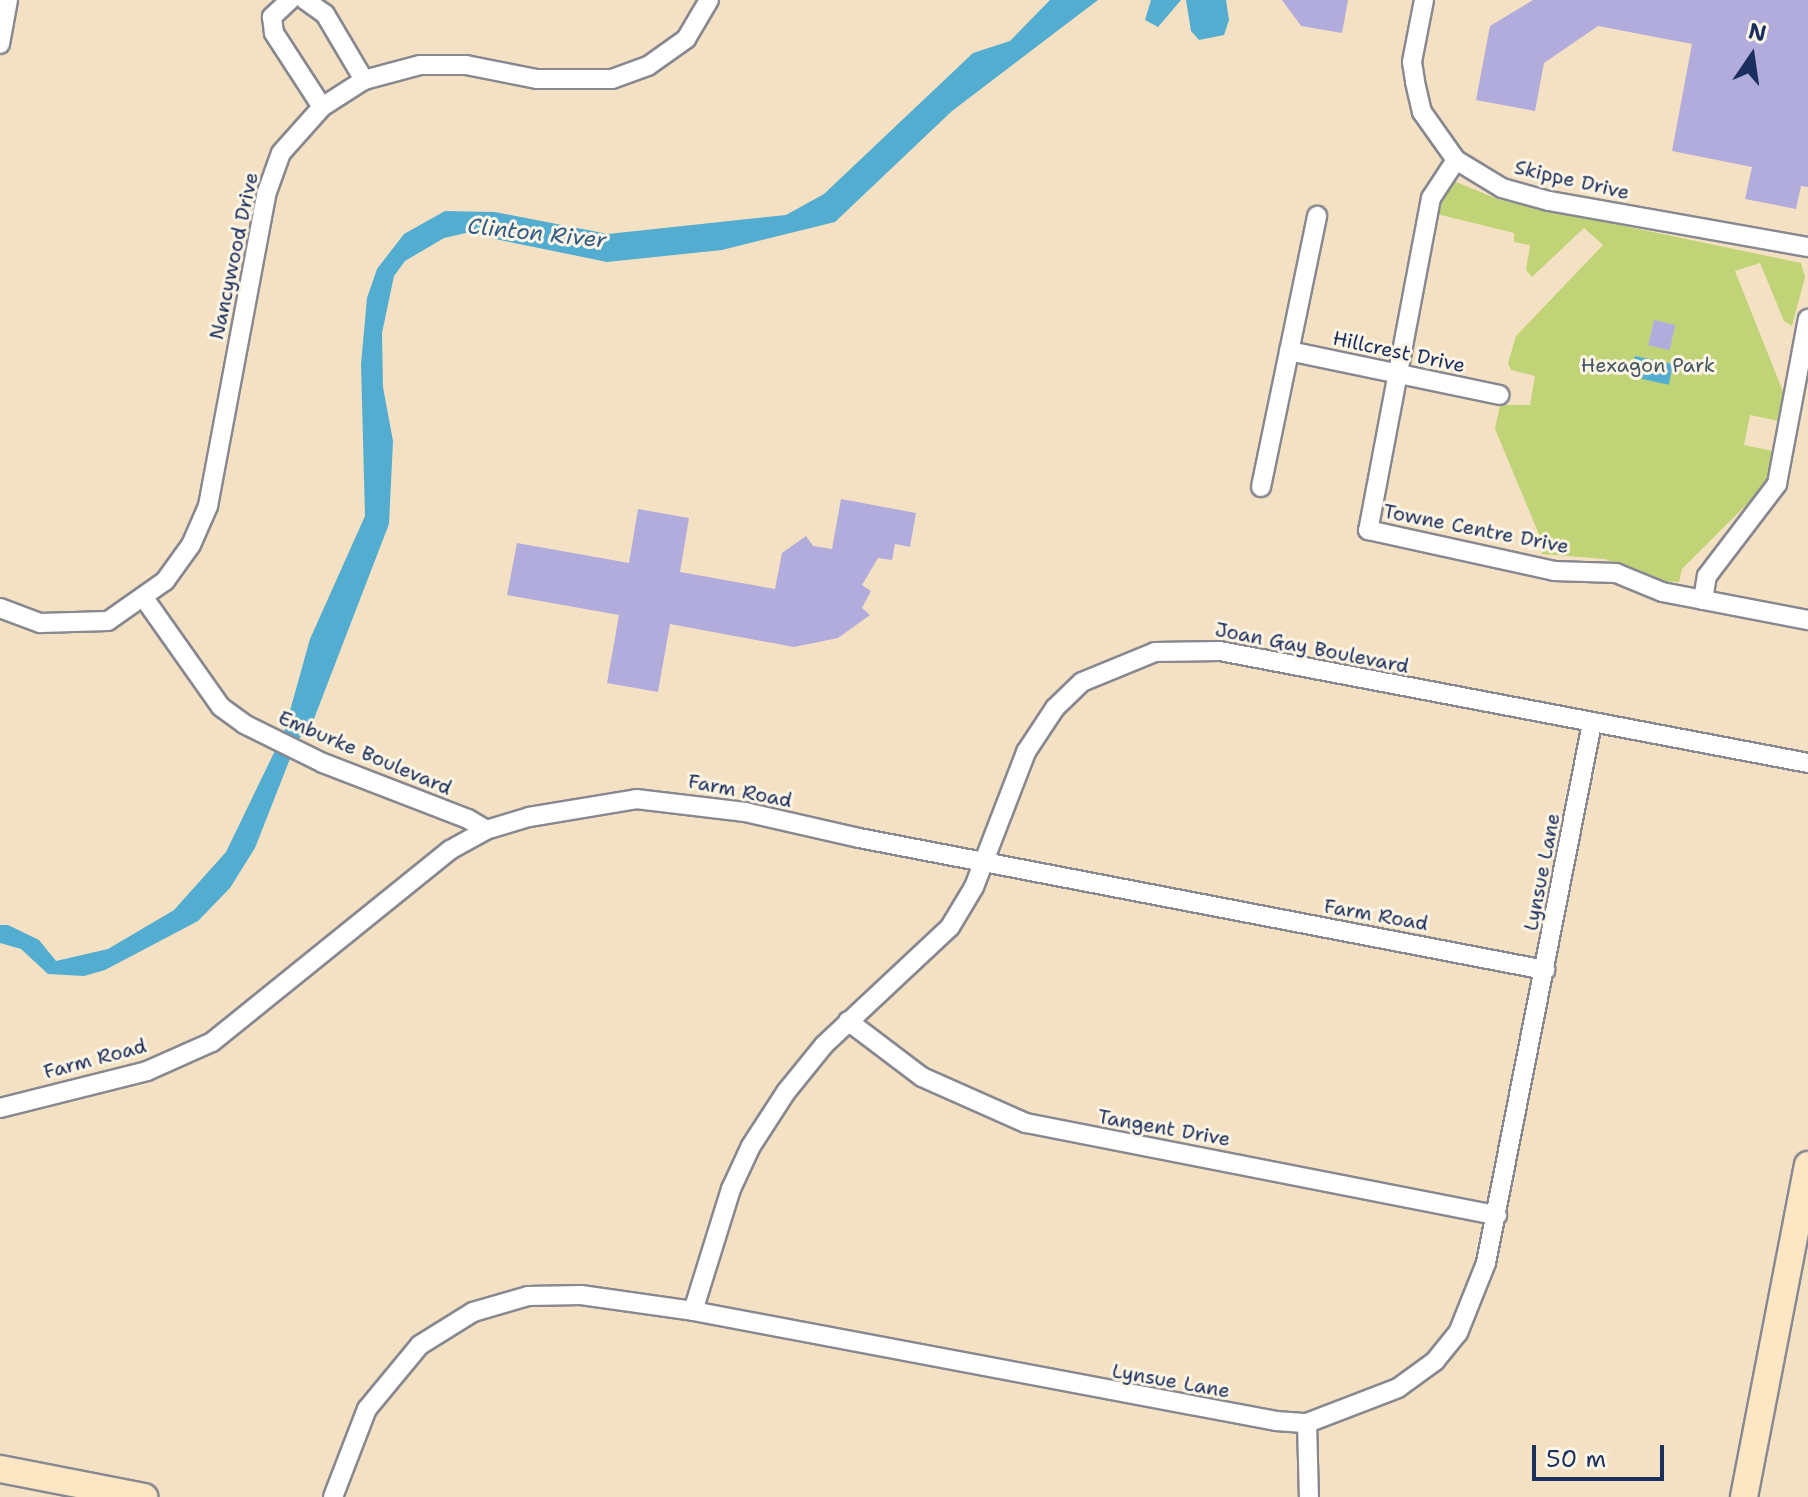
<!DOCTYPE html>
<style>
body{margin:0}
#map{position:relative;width:1808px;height:1497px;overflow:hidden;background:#f4e1c4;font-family:"Shantell Sans",sans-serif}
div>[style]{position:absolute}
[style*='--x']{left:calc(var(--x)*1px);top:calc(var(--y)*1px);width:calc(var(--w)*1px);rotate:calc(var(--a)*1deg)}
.green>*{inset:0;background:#c0d477}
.water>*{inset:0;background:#53add1;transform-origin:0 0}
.building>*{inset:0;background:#b2acdc;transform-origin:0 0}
.roads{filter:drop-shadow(2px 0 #888891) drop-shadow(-2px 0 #888891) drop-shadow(0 2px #888891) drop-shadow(0 -2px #888891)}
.street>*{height:18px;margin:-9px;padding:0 9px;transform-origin:9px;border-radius:9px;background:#fff}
.secondary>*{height:26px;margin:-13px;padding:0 13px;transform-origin:13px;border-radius:13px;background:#fce6c4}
span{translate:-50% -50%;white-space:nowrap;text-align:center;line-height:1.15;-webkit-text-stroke:6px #fcf5e5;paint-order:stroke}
.street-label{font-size:20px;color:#1b2f5e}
.park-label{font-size:20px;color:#445864}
.water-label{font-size:22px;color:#2f5b86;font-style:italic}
.north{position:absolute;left:1712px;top:16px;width:80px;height:80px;-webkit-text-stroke:6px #fcf5e5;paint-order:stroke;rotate:13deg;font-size:22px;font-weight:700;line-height:32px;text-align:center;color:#1b2f5e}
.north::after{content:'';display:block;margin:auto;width:28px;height:36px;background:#1b2f5e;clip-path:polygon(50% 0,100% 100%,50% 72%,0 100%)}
.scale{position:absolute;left:1532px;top:1445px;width:132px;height:36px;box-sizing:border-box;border:4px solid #1b2f5e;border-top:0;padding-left:10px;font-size:24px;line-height:28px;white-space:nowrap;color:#1b2f5e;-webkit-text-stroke:6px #fcf5e5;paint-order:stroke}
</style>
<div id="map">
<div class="green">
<div style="clip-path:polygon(1456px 182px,1500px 200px,1801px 263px,1805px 277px,1792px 326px,1784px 321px,1760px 263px,1735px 271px,1784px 394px,1779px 421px,1750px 415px,1744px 445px,1773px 451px,1767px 484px,1682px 569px,1679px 582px,1662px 581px,1605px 559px,1542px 554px,1543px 544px,1495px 429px,1500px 405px,1530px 405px,1535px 376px,1511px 370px,1508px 363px,1516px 336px,1603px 245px,1584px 228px,1532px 277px,1526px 270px,1530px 245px,1514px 242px,1514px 233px,1437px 214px,1449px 183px)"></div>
</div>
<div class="water">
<div style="clip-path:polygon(1050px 0,1098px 0,952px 111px,835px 222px,722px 250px,607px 262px,466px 233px,444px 238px,405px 261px,394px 276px,382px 333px,383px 387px,393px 441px,389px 524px,312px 724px,297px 741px,255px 848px,230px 888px,198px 921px,105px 970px,84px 976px,48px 974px,21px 949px,0 943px,0 925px,8px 925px,39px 940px,56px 961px,108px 949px,174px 910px,226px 852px,284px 732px,310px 639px,365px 516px,361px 364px,367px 298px,377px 269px,404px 234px,445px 211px,495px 212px,608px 234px,786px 215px,824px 194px,973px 53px,1010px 41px)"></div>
<div style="clip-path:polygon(1151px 0,1181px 0,1158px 27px,1145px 20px)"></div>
<div style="clip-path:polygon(1186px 0,1226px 0,1229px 20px,1224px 35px,1199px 40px,1191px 31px)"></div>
<div style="left:1635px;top:356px;width:39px;height:21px;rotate:12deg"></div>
</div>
<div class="building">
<div style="clip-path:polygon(1282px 0,1348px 0,1342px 33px,1301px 26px)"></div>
<div style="clip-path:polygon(1533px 0,1808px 0,1808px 187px,1801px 186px,1796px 209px,1745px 199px,1752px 167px,1672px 151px,1692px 44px,1598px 26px,1544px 63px,1535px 111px,1476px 100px,1490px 26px)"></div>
<div style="left:1654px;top:320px;width:22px;height:26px;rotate:13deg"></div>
<div style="clip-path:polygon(841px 499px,916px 513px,910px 547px,895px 544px,892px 560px,878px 558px,862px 585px,871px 591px,862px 608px,870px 615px,838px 638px,794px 647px,670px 624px,658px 692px,607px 683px,619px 615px,507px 595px,517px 543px,629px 563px,638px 509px,689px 518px,680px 572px,775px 589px,782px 553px,806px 536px,813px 546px,832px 549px)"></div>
</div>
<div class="roads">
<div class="street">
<div style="--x:290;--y:0;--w:25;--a:137"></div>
<div style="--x:272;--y:17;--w:16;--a:83"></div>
<div style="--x:274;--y:33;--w:88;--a:57"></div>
<div style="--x:305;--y:0;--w:24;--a:35"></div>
<div style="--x:325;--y:14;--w:77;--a:59.4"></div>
<div style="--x:1424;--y:0;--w:63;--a:101"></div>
<div style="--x:1412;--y:62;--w:20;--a:81"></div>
<div style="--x:1415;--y:82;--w:31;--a:77"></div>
<div style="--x:1422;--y:112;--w:59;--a:54.7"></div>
<div style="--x:1456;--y:160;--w:54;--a:31.3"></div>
<div style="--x:1502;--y:188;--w:49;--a:15.5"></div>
<div style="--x:1549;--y:201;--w:263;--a:10.1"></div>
<div style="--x:0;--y:44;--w:45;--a:-79.7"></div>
<div style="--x:1456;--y:160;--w:45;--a:123.3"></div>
<div style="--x:1431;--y:198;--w:338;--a:100.7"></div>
<div style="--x:1368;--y:530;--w:190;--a:12.4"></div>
<div style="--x:1554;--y:571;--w:62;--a:1.8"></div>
<div style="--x:1616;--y:573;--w:50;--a:22.4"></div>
<div style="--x:1662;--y:592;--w:149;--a:10.9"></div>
<div style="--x:1289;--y:351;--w:215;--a:11.8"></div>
<div style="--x:1261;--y:487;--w:277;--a:-78.3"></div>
<div style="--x:144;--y:598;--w:133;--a:54.8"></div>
<div style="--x:221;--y:707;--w:29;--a:36"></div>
<div style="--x:244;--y:724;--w:88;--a:26.3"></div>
<div style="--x:323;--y:763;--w:155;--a:21.1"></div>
<div style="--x:468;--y:819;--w:21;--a:31"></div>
<div style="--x:1703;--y:600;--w:24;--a:-81"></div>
<div style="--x:1707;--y:576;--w:116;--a:-52.7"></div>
<div style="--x:1777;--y:484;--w:168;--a:-79.4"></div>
<div style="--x:0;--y:608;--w:43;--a:20.6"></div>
<div style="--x:40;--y:623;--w:68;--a:-1.7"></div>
<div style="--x:108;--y:621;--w:70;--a:-35.1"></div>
<div style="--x:165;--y:581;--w:44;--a:-54.2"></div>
<div style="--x:191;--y:545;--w:43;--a:-66.4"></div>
<div style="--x:208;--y:506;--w:319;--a:-79.4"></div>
<div style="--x:267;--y:192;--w:41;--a:-70.3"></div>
<div style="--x:281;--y:153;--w:62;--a:-48.3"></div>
<div style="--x:322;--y:107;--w:50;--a:-32.7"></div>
<div style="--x:364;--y:80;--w:58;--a:-15"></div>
<div style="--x:420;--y:65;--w:46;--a:0"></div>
<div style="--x:466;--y:65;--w:72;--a:11.2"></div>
<div style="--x:537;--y:79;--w:75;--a:0"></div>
<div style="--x:612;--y:79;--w:38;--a:-20"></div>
<div style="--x:648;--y:66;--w:47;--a:-35.4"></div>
<div style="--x:686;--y:39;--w:45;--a:-59.5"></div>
<div style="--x:848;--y:1021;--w:93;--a:37.1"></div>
<div style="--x:922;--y:1077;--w:114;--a:23.9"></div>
<div style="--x:1026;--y:1123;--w:480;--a:11.1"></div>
<div style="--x:0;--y:1108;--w:152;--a:-14.1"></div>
<div style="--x:147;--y:1071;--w:71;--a:-24"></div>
<div style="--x:212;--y:1042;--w:306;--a:-38.9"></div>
<div style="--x:450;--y:850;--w:41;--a:-29.1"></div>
<div style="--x:486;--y:830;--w:45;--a:-16.8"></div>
<div style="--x:529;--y:817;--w:109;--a:-9.5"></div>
<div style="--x:636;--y:799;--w:110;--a:6.8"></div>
<div style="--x:745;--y:812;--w:117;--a:12.8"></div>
<div style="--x:859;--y:838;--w:699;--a:10.89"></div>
<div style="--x:693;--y:1311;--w:128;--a:-72.7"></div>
<div style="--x:731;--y:1189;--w:47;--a:-65.1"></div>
<div style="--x:751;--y:1146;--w:64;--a:-57.1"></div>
<div style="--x:786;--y:1092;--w:60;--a:-51"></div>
<div style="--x:824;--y:1045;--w:173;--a:-43.1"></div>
<div style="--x:950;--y:927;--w:47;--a:-59"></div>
<div style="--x:974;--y:887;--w:145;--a:-68.9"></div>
<div style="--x:1026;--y:752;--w:53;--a:-56.6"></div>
<div style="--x:1055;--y:708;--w:37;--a:-44"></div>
<div style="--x:1082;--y:682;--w:79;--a:-22.3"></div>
<div style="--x:1155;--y:652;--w:65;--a:-0.9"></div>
<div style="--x:1220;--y:651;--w:599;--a:10.78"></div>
<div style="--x:1307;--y:1423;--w:74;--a:88.5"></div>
<div style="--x:333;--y:1497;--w:94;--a:-68.9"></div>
<div style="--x:367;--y:1409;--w:83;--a:-50.4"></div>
<div style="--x:420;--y:1345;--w:62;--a:-31.9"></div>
<div style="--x:473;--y:1312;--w:57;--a:-16.2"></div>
<div style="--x:528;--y:1296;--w:53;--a:-1.1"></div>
<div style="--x:581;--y:1295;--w:113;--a:8.1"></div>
<div style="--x:693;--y:1311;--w:593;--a:10.68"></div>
<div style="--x:1276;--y:1421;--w:31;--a:4"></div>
<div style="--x:1307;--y:1423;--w:97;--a:-21"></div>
<div style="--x:1398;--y:1388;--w:46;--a:-36.1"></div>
<div style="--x:1435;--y:1361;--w:36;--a:-51"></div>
<div style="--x:1458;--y:1333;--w:75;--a:-68.2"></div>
<div style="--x:1486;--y:1263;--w:550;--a:-78.89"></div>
</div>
<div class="secondary">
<div style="--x:0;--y:1469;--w:147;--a:11"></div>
<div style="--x:1744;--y:1497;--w:338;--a:-79.1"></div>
</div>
</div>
<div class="street-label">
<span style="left:1572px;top:180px;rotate:13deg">Skippe Drive</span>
<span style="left:234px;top:256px;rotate:-78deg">Nancywood Drive</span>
<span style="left:1399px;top:352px;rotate:12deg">Hillcrest Drive</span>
<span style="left:1476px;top:529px;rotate:11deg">Towne Centre Drive</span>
<span style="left:1312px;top:648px;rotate:11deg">Joan Gay Boulevard</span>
<span style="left:365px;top:753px;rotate:23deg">Emburke Boulevard</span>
<span style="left:740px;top:791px;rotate:11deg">Farm Road</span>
<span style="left:1542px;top:872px;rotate:-79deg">Lynsue Lane</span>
<span style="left:1376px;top:915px;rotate:10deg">Farm Road</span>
<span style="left:95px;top:1059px;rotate:-15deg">Farm Road</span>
<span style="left:1164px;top:1128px;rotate:10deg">Tangent Drive</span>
<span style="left:1171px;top:1381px;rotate:10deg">Lynsue Lane</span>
</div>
<div class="park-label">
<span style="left:1648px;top:365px">Hexagon Park</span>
</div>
<div class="water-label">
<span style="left:537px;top:233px;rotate:6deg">Clinton River</span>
</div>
<div class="north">N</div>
<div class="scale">50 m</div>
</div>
